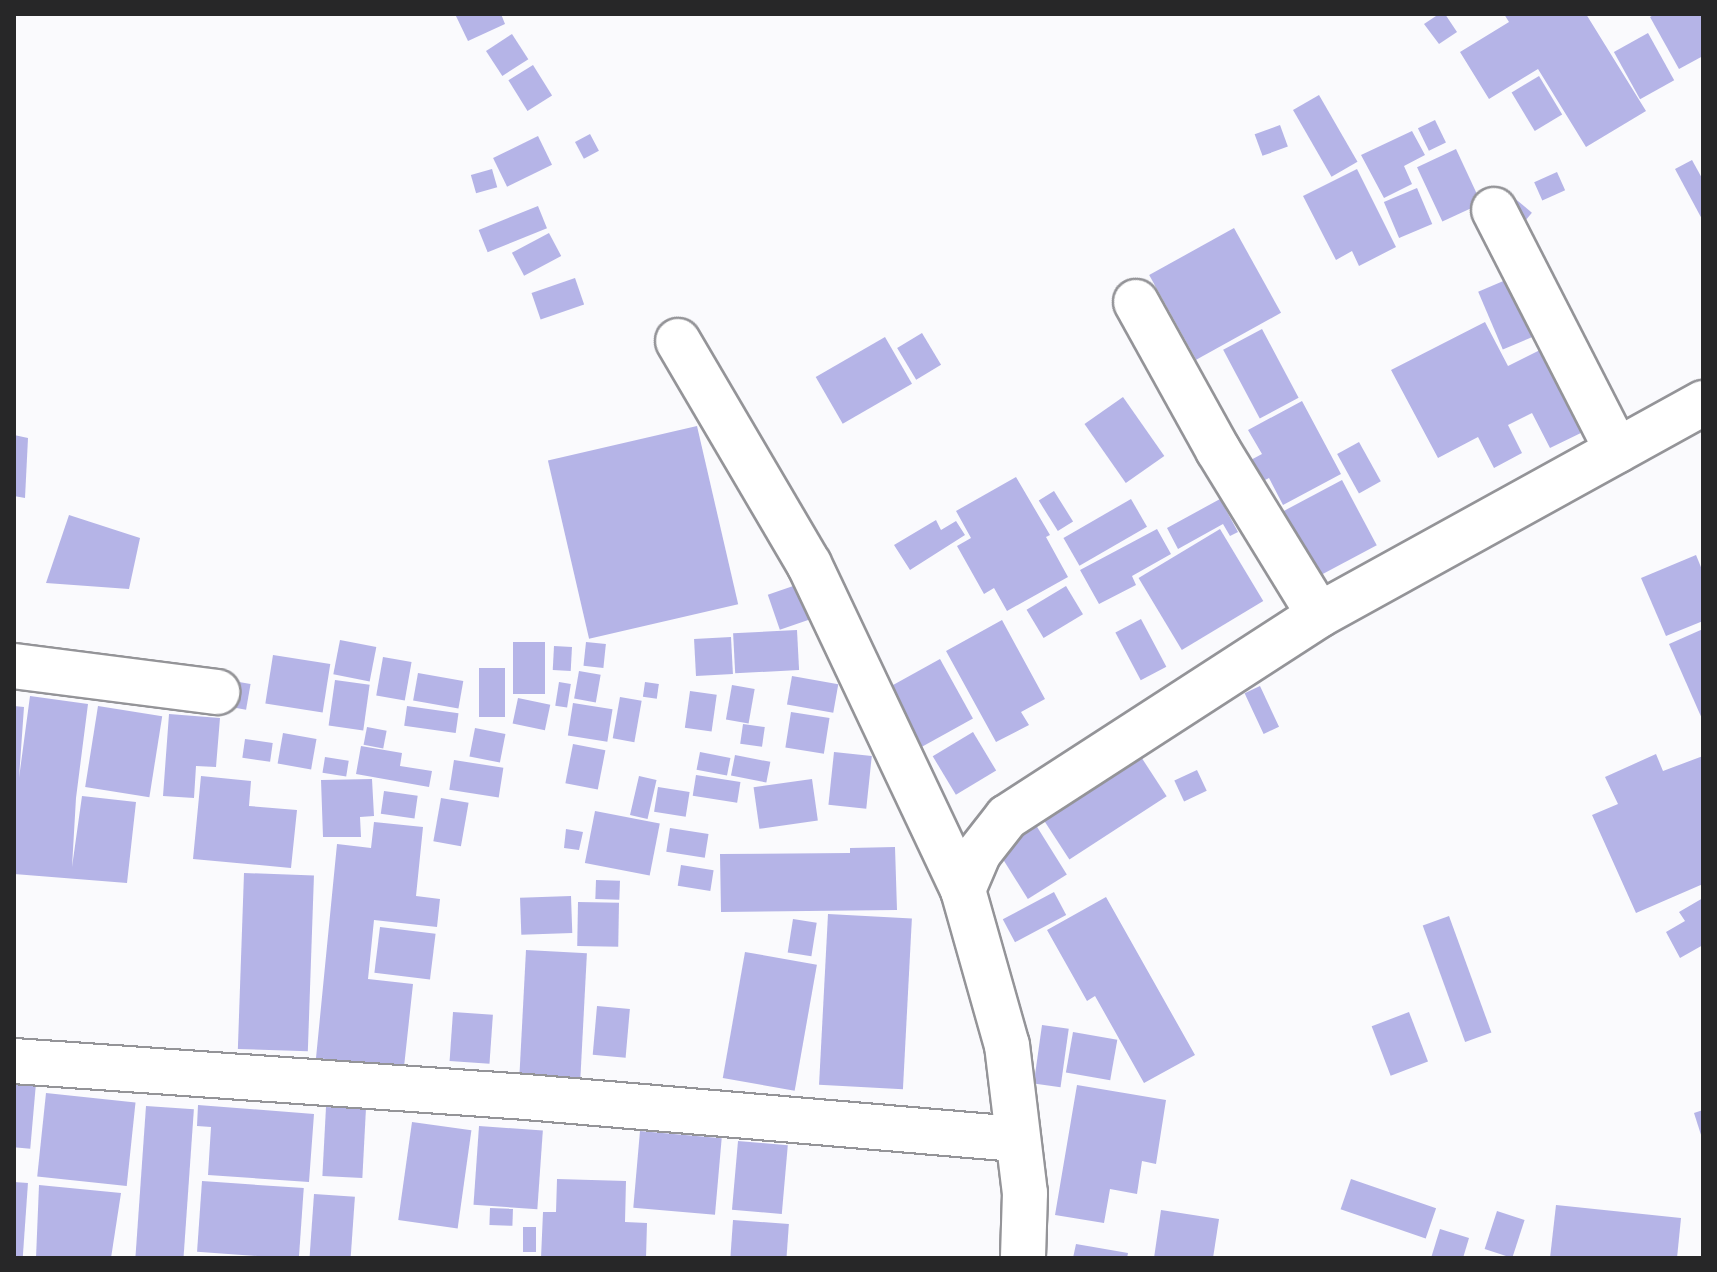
<!DOCTYPE html>
<style>
body{margin:0}
#map{position:relative;width:1717px;height:1272px;overflow:hidden;background:#fafafd;font-family:"Titillium Web",sans-serif}
div>[style]{position:absolute}
[style*='--x']{left:calc(var(--x)*1px);top:calc(var(--y)*1px);width:calc(var(--w)*1px);rotate:calc(var(--a)*1deg)}
.building>*{inset:0;background:#b5b4e7;transform-origin:0 0}
.roads{filter:drop-shadow(2px 0 #949498) drop-shadow(-2px 0 #949498) drop-shadow(0 2px #949498) drop-shadow(0 -2px #949498)}
.minor>*{height:44px;margin:-22px;padding:0 22px;transform-origin:22px;border-radius:22px;background:#fff}
span{translate:-50% -50%;white-space:nowrap;text-align:center;line-height:1.15;-webkit-text-stroke:6px #fff;paint-order:stroke}
.frame{position:absolute;inset:0;border:16px solid #272728;pointer-events:none}
</style>
<div id="map">
<div class="building">
<div style="clip-path:polygon(455px 14px,501px 14px,505px 24px,468px 41px)"></div>
<div style="clip-path:polygon(1439px 14px,1445px 14px,1457px 32px,1439px 44px,1424px 24px)"></div>
<div style="clip-path:polygon(1504px 14px,1586px 14px,1646px 111px,1586px 147px,1538px 69px,1489px 99px,1460px 52px,1509px 22px)"></div>
<div style="clip-path:polygon(1655px 14px,1703px 14px,1703px 56px,1679px 69px,1650px 17px)"></div>
<div style="left:1648px;top:33px;width:54px;height:39px;rotate:61deg"></div>
<div style="left:512px;top:34px;width:30px;height:31px;rotate:57deg"></div>
<div style="left:533px;top:65px;width:36px;height:29px;rotate:58deg"></div>
<div style="left:1539px;top:76px;width:45px;height:32px;rotate:59deg"></div>
<div style="left:1319px;top:95px;width:77px;height:30px;rotate:60deg"></div>
<div style="left:1435px;top:120px;width:25px;height:19px;rotate:64deg"></div>
<div style="left:1280px;top:125px;width:23px;height:27px;rotate:70deg"></div>
<div style="clip-path:polygon(1412px 131px,1425px 155px,1404px 166px,1412px 184px,1384px 198px,1361px 155px)"></div>
<div style="left:590px;top:134px;width:19px;height:17px;rotate:62deg"></div>
<div style="left:538px;top:136px;width:32px;height:50px;rotate:64deg"></div>
<div style="left:1456px;top:149px;width:60px;height:43px;rotate:65deg"></div>
<div style="clip-path:polygon(1692px 160px,1703px 180px,1703px 221px,1675px 169px)"></div>
<div style="left:492px;top:169px;width:19px;height:22px;rotate:74deg"></div>
<div style="clip-path:polygon(1357px 169px,1396px 247px,1359px 266px,1352px 251px,1336px 260px,1303px 196px)"></div>
<div style="left:1557px;top:172px;width:20px;height:25px;rotate:66deg"></div>
<div style="left:1417px;top:188px;width:39px;height:36px;rotate:67deg"></div>
<div style="left:1512px;top:196px;width:26px;height:18px;rotate:40deg"></div>
<div style="left:538px;top:206px;width:24px;height:64px;rotate:68deg"></div>
<div style="left:1234px;top:228px;width:97px;height:97px;rotate:61deg"></div>
<div style="left:549px;top:233px;width:26px;height:42px;rotate:62deg"></div>
<div style="left:1515px;top:276px;width:63px;height:40px;rotate:67deg"></div>
<div style="left:575px;top:278px;width:28px;height:46px;rotate:71deg"></div>
<div style="clip-path:polygon(1485px 322px,1508px 366px,1544px 348px,1587px 430px,1550px 448px,1532px 413px,1508px 425px,1522px 453px,1494px 468px,1478px 437px,1438px 458px,1391px 370px)"></div>
<div style="left:1262px;top:329px;width:78px;height:44px;rotate:62deg"></div>
<div style="left:922px;top:333px;width:37px;height:29px;rotate:59deg"></div>
<div style="left:885px;top:337px;width:54px;height:80px;rotate:60deg"></div>
<div style="left:1123px;top:397px;width:72px;height:47px;rotate:55deg"></div>
<div style="clip-path:polygon(1302px 401px,1341px 474px,1283px 505px,1269px 478px,1259px 483px,1247px 462px,1262px 454px,1248px 430px)"></div>
<div style="left:697px;top:426px;width:183px;height:153px;rotate:77deg"></div>
<div style="clip-path:polygon(14px 435px,28px 438px,25px 498px,14px 496px)"></div>
<div style="left:1359px;top:442px;width:45px;height:25px;rotate:61deg"></div>
<div style="clip-path:polygon(1016px 477px,1050px 535px,1046px 537px,1068px 577px,1007px 611px,994px 588px,984px 594px,957px 546px,971px 538px,956px 511px)"></div>
<div style="left:1342px;top:480px;width:74px;height:67px;rotate:62deg"></div>
<div style="left:1054px;top:491px;width:36px;height:18px;rotate:58deg"></div>
<div style="left:1131px;top:499px;width:32px;height:78px;rotate:60deg"></div>
<div style="clip-path:polygon(1220px 499px,1238px 532px,1230px 536px,1223px 524px,1178px 549px,1167px 528px)"></div>
<div style="clip-path:polygon(69px 515px,140px 538px,129px 589px,46px 583px)"></div>
<div style="clip-path:polygon(936px 520px,941px 530px,956px 521px,965px 535px,910px 570px,894px 545px)"></div>
<div style="clip-path:polygon(1157px 529px,1171px 554px,1132px 576px,1136px 585px,1099px 604px,1080px 570px)"></div>
<div style="left:1220px;top:529px;width:84px;height:95px;rotate:59deg"></div>
<div style="clip-path:polygon(1696px 555px,1703px 572px,1703px 621px,1666px 636px,1641px 578px)"></div>
<div style="left:799px;top:584px;width:37px;height:33px;rotate:71deg"></div>
<div style="left:1066px;top:586px;width:33px;height:46px;rotate:59deg"></div>
<div style="left:1141px;top:619px;width:54px;height:29px;rotate:62deg"></div>
<div style="clip-path:polygon(1002px 620px,1045px 699px,1021px 712px,1029px 725px,996px 742px,946px 651px)"></div>
<div style="clip-path:polygon(1703px 629px,1703px 721px,1669px 644px)"></div>
<div style="left:797px;top:630px;width:40px;height:64px;rotate:87deg"></div>
<div style="left:731px;top:637px;width:37px;height:37px;rotate:87deg"></div>
<div style="left:340px;top:640px;width:37px;height:35px;rotate:11deg"></div>
<div style="left:513px;top:642px;width:32px;height:52px"></div>
<div style="left:586px;top:642px;width:20px;height:24px;rotate:6deg"></div>
<div style="left:554px;top:646px;width:18px;height:24px;rotate:3deg"></div>
<div style="left:273px;top:655px;width:58px;height:49px;rotate:9deg"></div>
<div style="left:383px;top:657px;width:29px;height:39px;rotate:10deg"></div>
<div style="left:940px;top:659px;width:68px;height:65px;rotate:61deg"></div>
<div style="left:479px;top:668px;width:26px;height:49px"></div>
<div style="left:579px;top:671px;width:22px;height:28px;rotate:10deg"></div>
<div style="left:418px;top:673px;width:46px;height:28px;rotate:10deg"></div>
<div style="left:792px;top:676px;width:47px;height:29px;rotate:10deg"></div>
<div style="left:222px;top:679px;width:29px;height:26px;rotate:10deg"></div>
<div style="left:335px;top:680px;width:35px;height:46px;rotate:8deg"></div>
<div style="left:559px;top:682px;width:12px;height:24px;rotate:9deg"></div>
<div style="left:645px;top:682px;width:14px;height:15px;rotate:8deg"></div>
<div style="left:732px;top:685px;width:23px;height:35px;rotate:10deg"></div>
<div style="left:1260px;top:686px;width:45px;height:17px;rotate:65deg"></div>
<div style="left:690px;top:691px;width:27px;height:37px;rotate:8deg"></div>
<div style="clip-path:polygon(30px 696px,88px 704px,76px 798px,72px 867px,82px 796px,136px 802px,127px 883px,14px 874px,14px 706px,24px 707px,19px 778px)"></div>
<div style="left:620px;top:697px;width:22px;height:42px;rotate:10deg"></div>
<div style="left:518px;top:698px;width:33px;height:26px;rotate:12deg"></div>
<div style="left:573px;top:703px;width:40px;height:33px;rotate:9deg"></div>
<div style="left:98px;top:706px;width:65px;height:82px;rotate:9deg"></div>
<div style="left:407px;top:706px;width:52px;height:20px;rotate:8deg"></div>
<div style="left:791px;top:712px;width:39px;height:36px;rotate:9deg"></div>
<div style="clip-path:polygon(169px 714px,220px 718px,216px 767px,196px 766px,194px 798px,163px 796px)"></div>
<div style="left:743px;top:724px;width:22px;height:20px;rotate:8deg"></div>
<div style="left:367px;top:727px;width:20px;height:18px;rotate:11deg"></div>
<div style="left:475px;top:728px;width:31px;height:29px;rotate:11deg"></div>
<div style="left:973px;top:732px;width:45px;height:47px;rotate:59deg"></div>
<div style="left:283px;top:733px;width:34px;height:31px;rotate:10deg"></div>
<div style="left:245px;top:739px;width:28px;height:19px;rotate:8deg"></div>
<div style="left:573px;top:744px;width:33px;height:40px;rotate:11deg"></div>
<div style="clip-path:polygon(361px 746px,402px 753px,400px 766px,432px 771px,429px 787px,356px 774px)"></div>
<div style="left:1134px;top:746px;width:60px;height:116px;rotate:57deg"></div>
<div style="left:700px;top:752px;width:31px;height:18px;rotate:11deg"></div>
<div style="left:834px;top:752px;width:38px;height:53px;rotate:6deg"></div>
<div style="clip-path:polygon(1656px 754px,1663px 771px,1703px 756px,1703px 884px,1636px 913px,1592px 815px,1618px 804px,1605px 777px)"></div>
<div style="left:735px;top:755px;width:36px;height:21px;rotate:11deg"></div>
<div style="left:325px;top:757px;width:24px;height:16px;rotate:9deg"></div>
<div style="left:454px;top:760px;width:50px;height:30px;rotate:9deg"></div>
<div style="left:1197px;top:770px;width:23px;height:25px;rotate:65deg"></div>
<div style="left:696px;top:775px;width:45px;height:21px;rotate:9deg"></div>
<div style="clip-path:polygon(201px 776px,251px 781px,249px 806px,297px 810px,291px 868px,193px 859px)"></div>
<div style="left:639px;top:776px;width:18px;height:40px;rotate:13deg"></div>
<div style="clip-path:polygon(372px 779px,374px 816px,360px 817px,361px 837px,323px 837px,321px 780px)"></div>
<div style="left:812px;top:779px;width:42px;height:59px;rotate:82deg"></div>
<div style="left:658px;top:787px;width:32px;height:25px;rotate:9deg"></div>
<div style="left:384px;top:791px;width:34px;height:23px;rotate:8deg"></div>
<div style="left:441px;top:798px;width:28px;height:44px;rotate:10deg"></div>
<div style="left:595px;top:811px;width:66px;height:53px;rotate:11deg"></div>
<div style="clip-path:polygon(374px 822px,423px 827px,416px 896px,440px 899px,437px 927px,374px 920px,368px 979px,413px 984px,404px 1067px,316px 1058px,337px 844px,371px 848px)"></div>
<div style="left:1034px;top:822px;width:62px;height:46px;rotate:58deg"></div>
<div style="left:670px;top:828px;width:39px;height:24px;rotate:9deg"></div>
<div style="clip-path:polygon(566px 829px,583px 832px,579px 850px,564px 848px)"></div>
<div style="clip-path:polygon(895px 847px,897px 910px,721px 912px,720px 854px,850px 853px,850px 848px)"></div>
<div style="left:681px;top:865px;width:33px;height:21px;rotate:9deg"></div>
<div style="left:244px;top:873px;width:70px;height:176px;rotate:2deg"></div>
<div style="left:596px;top:880px;width:24px;height:19px;rotate:2deg"></div>
<div style="left:1054px;top:892px;width:26px;height:58px;rotate:62deg"></div>
<div style="left:571px;top:896px;width:37px;height:51px;rotate:88deg"></div>
<div style="clip-path:polygon(1106px 897px,1195px 1055px,1144px 1083px,1095px 996px,1087px 1001px,1047px 930px)"></div>
<div style="clip-path:polygon(1703px 898px,1703px 945px,1680px 958px,1666px 932px,1685px 921px,1679px 912px)"></div>
<div style="left:578px;top:902px;width:41px;height:44px;rotate:1deg"></div>
<div style="left:828px;top:914px;width:84px;height:171px;rotate:3deg"></div>
<div style="left:1449px;top:916px;width:124px;height:28px;rotate:70deg"></div>
<div style="left:793px;top:919px;width:24px;height:34px;rotate:9deg"></div>
<div style="left:380px;top:927px;width:56px;height:46px;rotate:7deg"></div>
<div style="left:526px;top:950px;width:61px;height:128px;rotate:3deg"></div>
<div style="left:745px;top:952px;width:73px;height:128px;rotate:10deg"></div>
<div style="left:597px;top:1006px;width:33px;height:49px;rotate:5deg"></div>
<div style="left:453px;top:1012px;width:40px;height:49px;rotate:4deg"></div>
<div style="left:1409px;top:1012px;width:53px;height:40px;rotate:69deg"></div>
<div style="left:1042px;top:1025px;width:27px;height:59px;rotate:8deg"></div>
<div style="left:1073px;top:1032px;width:45px;height:41px;rotate:10deg"></div>
<div style="left:14px;top:1082px;width:22px;height:65px;rotate:5deg"></div>
<div style="clip-path:polygon(1077px 1085px,1166px 1100px,1156px 1164px,1142px 1161px,1137px 1194px,1110px 1189px,1104px 1223px,1055px 1215px)"></div>
<div style="left:46px;top:1093px;width:90px;height:84px;rotate:6deg"></div>
<div style="clip-path:polygon(198px 1105px,314px 1114px,309px 1182px,208px 1175px,211px 1127px,197px 1126px)"></div>
<div style="left:146px;top:1106px;width:48px;height:152px;rotate:4deg"></div>
<div style="left:326px;top:1107px;width:40px;height:69px;rotate:3deg"></div>
<div style="clip-path:polygon(1703px 1110px,1703px 1138px,1702px 1138px,1694px 1113px)"></div>
<div style="left:412px;top:1122px;width:60px;height:99px;rotate:8deg"></div>
<div style="left:479px;top:1126px;width:64px;height:79px;rotate:4deg"></div>
<div style="left:640px;top:1131px;width:82px;height:77px;rotate:5deg"></div>
<div style="left:738px;top:1141px;width:50px;height:69px;rotate:5deg"></div>
<div style="clip-path:polygon(557px 1179px,626px 1181px,625px 1222px,647px 1223px,646px 1258px,541px 1258px,543px 1212px,556px 1212px)"></div>
<div style="left:1351px;top:1179px;width:90px;height:32px;rotate:19deg"></div>
<div style="left:202px;top:1181px;width:102px;height:71px;rotate:4deg"></div>
<div style="left:14px;top:1182px;width:14px;height:76px;rotate:4deg"></div>
<div style="clip-path:polygon(39px 1185px,121px 1193px,111px 1258px,36px 1258px)"></div>
<div style="left:314px;top:1194px;width:41px;height:64px;rotate:4deg"></div>
<div style="clip-path:polygon(1556px 1205px,1681px 1218px,1677px 1258px,1550px 1258px)"></div>
<div style="left:490px;top:1208px;width:23px;height:17px;rotate:2deg"></div>
<div style="clip-path:polygon(1161px 1210px,1219px 1219px,1213px 1258px,1154px 1258px)"></div>
<div style="left:1497px;top:1211px;width:29px;height:40px;rotate:18deg"></div>
<div style="left:733px;top:1220px;width:56px;height:38px;rotate:4deg"></div>
<div style="left:523px;top:1227px;width:13px;height:25px"></div>
<div style="clip-path:polygon(1440px 1229px,1469px 1238px,1463px 1258px,1431px 1258px)"></div>
<div style="clip-path:polygon(1076px 1244px,1128px 1253px,1127px 1258px,1073px 1258px)"></div>
</div>
<div class="roads">
<div class="minor">
<div style="--x:1494;--y:210;--w:270;--a:62.9"></div>
<div style="--x:1136;--y:302;--w:169;--a:61"></div>
<div style="--x:1218;--y:450;--w:193;--a:58.5"></div>
<div style="--x:678;--y:341;--w:259;--a:59.6"></div>
<div style="--x:809;--y:564;--w:361;--a:64.7"></div>
<div style="--x:963;--y:890;--w:161;--a:74.2"></div>
<div style="--x:1007;--y:1045;--w:149;--a:83.1"></div>
<div style="--x:1025;--y:1193;--w:65;--a:91.8"></div>
<div style="--x:14;--y:666;--w:205;--a:7.3"></div>
<div style="--x:963;--y:890;--w:39;--a:-67"></div>
<div style="--x:978;--y:854;--w:47;--a:-51.9"></div>
<div style="--x:1007;--y:817;--w:372;--a:-32.9"></div>
<div style="--x:1319;--y:615;--w:439;--a:-28.9"></div>
<div style="--x:14;--y:1061;--w:513;--a:4.02"></div>
<div style="--x:526;--y:1097;--w:493;--a:4.9"></div>
</div>
</div>
<div class="frame"></div>
</div>
